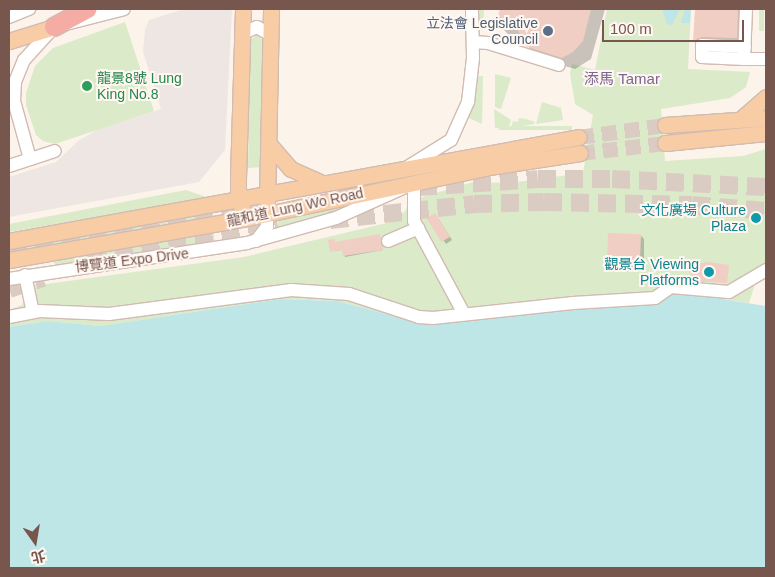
<!DOCTYPE html>
<meta charset="utf-8">
<style>
body{margin:0}
#map{position:relative;width:775px;height:577px;overflow:hidden;background:#fcf3ea;font-family:Helvetica,"Noto Sans TC",sans-serif}
div>[style]{position:absolute}
[style*='--x']{left:calc(var(--x)*1px);top:calc(var(--y)*1px);width:calc(var(--w)*1px);rotate:calc(var(--a)*1deg)}
.industrial>*{inset:0;background:#eee6e3}
.green>*{inset:0;background:#dbeac8;transform-origin:0 0}
.water>*{inset:0;background:#bfe6e6}
.shadow>*{inset:0;background:#0003}
.building>*{inset:0;background:#f1cec3;transform-origin:0 0}
.major-tunnel>*{height:15px;margin-top:-7.5px;transform-origin:0;background:repeating-linear-gradient(90deg,#dbccc3 0 15px,transparent 0 23px)}
.highway-tunnel>*{height:18px;margin-top:-9px;transform-origin:0;background:repeating-linear-gradient(90deg,#dbccc3 0 18px,transparent 0 27px)}
.roads{filter:drop-shadow(1px 0 #d1bbb2) drop-shadow(-1px 0 #d1bbb2) drop-shadow(0 1px #d1bbb2) drop-shadow(0 -1px #d1bbb2)}
.minor>*{height:12px;margin:-6px;padding:0 6px;transform-origin:6px;border-radius:6px;background:#fff}
.major>*{height:15px;margin:-7.5px;padding:0 7.5px;transform-origin:7.5px;border-radius:7.5px;background:#f8cda6}
.highway>*{height:18px;margin:-9px;padding:0 9px;transform-origin:9px;border-radius:9px;background:#f4aca4}
.dots>*{width:14px;height:14px;translate:-50% -50%;box-sizing:border-box;border:2px solid #fff7f1;border-radius:50%}
span{translate:-50% -50%;white-space:nowrap;text-align:center;line-height:1.15;-webkit-text-stroke:4px #fff7f1;paint-order:stroke}
.service-label{font-size:14px;color:#4e5e75}
.right{translate:-100% -50%;text-align:right}
.leisure-label{font-size:14px;color:#27864d}
.left{translate:0 -50%;text-align:left}
.street-label{font-size:14px;color:#77564e}
.culture-label{font-size:14px;color:#0d838f}
.neighbourhood-label{font-size:15px;color:#7c6692}
.frame{position:absolute;inset:0;border:10px solid #77564e;pointer-events:none}
.north{position:absolute;left:10px;top:517px;width:50px;height:50px;-webkit-text-stroke:4px #fff7f1;paint-order:stroke;rotate:167deg;font-size:14px;font-weight:700;line-height:20px;text-align:center;color:#77564e}
.north::after{content:'';display:block;margin:auto;width:18px;height:22px;background:#77564e;clip-path:polygon(50% 0,100% 100%,50% 72%,0 100%)}
.scale{position:absolute;left:602px;top:20px;width:142px;height:22px;box-sizing:border-box;border:2px solid #77564e;border-top:0;padding-left:6px;font-size:15px;line-height:18px;white-space:nowrap;color:#77564e;-webkit-text-stroke:4px #fff7f1;paint-order:stroke}
</style>
<div id="map">
<div class="industrial">
<div style="clip-path:polygon(184px 9px,232px 9px,225px 150px,199px 182px,9px 217px,9px 177px,56px 162px,78px 141px,98px 129px,161px 109px,143px 52px,145px 29px,149px 20px)"></div>
</div>
<div class="green">
<div style="clip-path:polygon(476px 9px,484px 9px,483px 30px,479px 30px)"></div>
<div style="clip-path:polygon(607px 9px,691px 9px,688px 69px,750px 72px,746px 87px,730px 98px,661px 109px,665px 161px,743px 156px,766px 149px,766px 275px,755px 284px,749px 303px,674px 291px,659px 304px,416px 322px,337px 301px,280px 299px,101px 326px,48px 321px,9px 327px,9px 310px,22px 305px,32px 286px,244px 257px,395px 221px,406px 210px,409px 201px,473px 182px,510px 183px,583px 173px,593px 115px,575px 104px,570px 74px,572px 64px,595px 70px)"></div>
<div style="left:759px;top:9px;width:5px;height:22px"></div>
<div style="clip-path:polygon(125px 22px,154px 111px,55px 144px,43px 141px,36px 135px,26px 105px,26px 93px,35px 66px,53px 48px)"></div>
<div style="clip-path:polygon(257px 34px,263px 41px,262px 167px,248px 168px,250px 41px)"></div>
<div style="clip-path:polygon(495px 74px,511px 78px,501px 109px,495px 107px)"></div>
<div style="clip-path:polygon(478px 76px,483px 76px,482px 124px,469px 118px)"></div>
<div style="clip-path:polygon(542px 102px,561px 108px,563px 120px,536px 124px)"></div>
<div style="clip-path:polygon(494px 109px,511px 120px,508px 129px,495px 128px)"></div>
<div style="clip-path:polygon(519px 118px,526px 119px,535px 122px,534px 124px,511px 128px,513px 121px,518px 122px)"></div>
<div style="left:572px;top:126px;width:4px;height:73px;rotate:90deg"></div>
<div style="clip-path:polygon(186px 190px,209px 198px,9px 232px,9px 224px)"></div>
<div style="clip-path:polygon(355px 201px,358px 204px,277px 231px,278px 219px)"></div>
<div style="clip-path:polygon(194px 212px,196px 224px,9px 256px,9px 246px)"></div>
<div style="clip-path:polygon(213px 230px,215px 244px,55px 265px,54px 261px)"></div>
</div>
<div class="water">
<div style="clip-path:polygon(662px 9px,680px 9px,672px 25px,667px 24px)"></div>
<div style="clip-path:polygon(685px 9px,691px 9px,690px 23px,681px 23px)"></div>
<div style="clip-path:polygon(674px 291px,766px 306px,766px 568px,9px 568px,9px 327px,48px 321px,101px 326px,280px 299px,337px 301px,416px 322px,659px 304px)"></div>
</div>
<div class="shadow">
<div style="clip-path:polygon(501px 9px,605px 9px,591px 59px,575px 69px,538px 58px,523px 40px,510px 36px,497px 23px)"></div>
<div style="clip-path:polygon(696px 9px,744px 9px,742px 44px,700px 46px,694px 41px)"></div>
<div style="clip-path:polygon(438px 218px,452px 240px,446px 244px,429px 219px)"></div>
<div style="clip-path:polygon(640px 235px,644px 239px,644px 267px,613px 267px,609px 263px)"></div>
<div style="clip-path:polygon(380px 236px,383px 250px,345px 257px,343px 250px,331px 251px,334px 240px,336px 243px)"></div>
</div>
<div class="building">
<div style="clip-path:polygon(500px 9px,591px 9px,583px 41px,573px 52px,562px 58px,525px 46px,518px 30px,496px 24px)"></div>
<div style="clip-path:polygon(695px 9px,738px 9px,737px 38px,702px 37px,693px 41px)"></div>
<div style="left:435px;top:213px;width:28px;height:10px;rotate:58deg"></div>
<div style="left:608px;top:233px;width:33px;height:30px;rotate:2deg"></div>
<div style="clip-path:polygon(380px 234px,383px 250px,343px 256px,342px 250px,330px 252px,328px 240px,335px 239px,335px 242px)"></div>
<div style="clip-path:polygon(708px 262px,729px 265px,727px 283px,692px 281px,689px 265px)"></div>
</div>
<div class="major-tunnel">
<div style="--x:579;--y:137;--w:87;--a:-7.9"></div>
<div style="--x:580;--y:153;--w:86;--a:-6.7"></div>
</div>
<div class="highway-tunnel">
<div style="--x:419;--y:187;--w:119;--a:-3.8"></div>
<div style="--x:538;--y:179;--w:74;--a:0"></div>
<div style="--x:612;--y:179;--w:154;--a:3"></div>
<div style="--x:330;--y:220;--w:145;--a:-6.3"></div>
<div style="--x:474;--y:204;--w:70;--a:-1.6"></div>
<div style="--x:544;--y:202;--w:148;--a:1.2"></div>
<div style="--x:692;--y:205;--w:74;--a:4.6"></div>
<div style="--x:9;--y:252;--w:254;--a:-10"></div>
<div style="--x:89;--y:261;--w:192;--a:-9.9"></div>
<div style="--x:9;--y:289;--w:36;--a:-18"></div>
</div>
<div class="roads">
<div class="minor">
<div style="--x:746;--y:9;--w:50;--a:92.3"></div>
<div style="--x:744;--y:59;--w:22;--a:0"></div>
<div style="--x:9;--y:17;--w:22;--a:-22"></div>
<div style="--x:243;--y:33;--w:15;--a:-23"></div>
<div style="--x:257;--y:27;--w:14;--a:30"></div>
<div style="--x:473;--y:42;--w:15;--a:4"></div>
<div style="--x:488;--y:43;--w:74;--a:17.2"></div>
<div style="--x:744;--y:59;--w:42;--a:-177.3"></div>
<div style="--x:702;--y:57;--w:12;--a:-90"></div>
<div style="--x:702;--y:45;--w:43;--a:2.7"></div>
<div style="--x:30;--y:159;--w:60;--a:-105.4"></div>
<div style="--x:14;--y:101;--w:19;--a:-87"></div>
<div style="--x:15;--y:82;--w:24;--a:-68"></div>
<div style="--x:24;--y:60;--w:45;--a:-47.7"></div>
<div style="--x:54;--y:27;--w:72;--a:-14.4"></div>
<div style="--x:9;--y:166;--w:48;--a:-18.1"></div>
<div style="--x:409;--y:166;--w:49;--a:-31.8"></div>
<div style="--x:451;--y:140;--w:42;--a:-65.9"></div>
<div style="--x:468;--y:102;--w:44;--a:-83.5"></div>
<div style="--x:473;--y:58;--w:49;--a:-91.2"></div>
<div style="--x:256;--y:241;--w:18;--a:-52"></div>
<div style="--x:267;--y:227;--w:14;--a:-90"></div>
<div style="--x:388;--y:241;--w:33;--a:-23"></div>
<div style="--x:25;--y:275;--w:38;--a:78"></div>
<div style="--x:9;--y:279;--w:241;--a:-8.6"></div>
<div style="--x:247;--y:243;--w:92;--a:-15.7"></div>
<div style="--x:336;--y:218;--w:85;--a:-24.2"></div>
<div style="--x:414;--y:183;--w:38;--a:90"></div>
<div style="--x:414;--y:221;--w:106;--a:61.7"></div>
<div style="--x:9;--y:317;--w:31;--a:-11"></div>
<div style="--x:39;--y:311;--w:70;--a:2.5"></div>
<div style="--x:109;--y:314;--w:184;--a:-7.5"></div>
<div style="--x:291;--y:290;--w:58;--a:3.9"></div>
<div style="--x:349;--y:294;--w:74;--a:18.2"></div>
<div style="--x:419;--y:317;--w:14;--a:4"></div>
<div style="--x:433;--y:318;--w:141;--a:-6.1"></div>
<div style="--x:573;--y:303;--w:82;--a:-3.5"></div>
<div style="--x:655;--y:298;--w:19;--a:-35"></div>
<div style="--x:671;--y:287;--w:58;--a:4.9"></div>
<div style="--x:729;--y:292;--w:43;--a:-30.7"></div>
</div>
<div class="major">
<div style="--x:9;--y:41;--w:47;--a:-17.3"></div>
<div style="--x:742;--y:118;--w:32;--a:-41"></div>
<div style="--x:665;--y:125;--w:101;--a:-4"></div>
<div style="--x:665;--y:143;--w:101;--a:-5.7"></div>
<div style="--x:269;--y:144;--w:33;--a:49"></div>
<div style="--x:291;--y:169;--w:32;--a:24"></div>
<div style="--x:267;--y:202;--w:193;--a:-88.8"></div>
<div style="--x:242;--y:208;--w:11;--a:-112"></div>
<div style="--x:238;--y:198;--w:20;--a:-90"></div>
<div style="--x:238;--y:178;--w:169;--a:-88.3"></div>
<div style="--x:9;--y:241;--w:579;--a:-10.34"></div>
<div style="--x:9;--y:260;--w:243;--a:-10"></div>
<div style="--x:248;--y:218;--w:246;--a:-11.9"></div>
<div style="--x:489;--y:167;--w:92;--a:-8.7"></div>
</div>
<div class="highway">
<div style="--x:54;--y:27;--w:38;--a:-28"></div>
</div>
</div>
<div class="dots">
<div style="left:548px;top:31px;background:#5c6f8a"></div>
<div style="left:87px;top:86px;background:#2e9e5b"></div>
<div style="left:756px;top:218px;background:#0f9aa8"></div>
<div style="left:709px;top:272px;background:#0f9aa8"></div>
</div>
<div class="service-label">
<span class="right" style="left:538px;top:31px">立法會 Legislative<br>Council</span>
</div>
<div class="leisure-label">
<span class="left" style="left:97px;top:86px">龍景8號 Lung<br>King No.8</span>
</div>
<div class="street-label">
<span style="left:295px;top:207px;rotate:-12deg">龍和道 Lung Wo Road</span>
<span style="left:132px;top:260px;rotate:-7deg">博覽道 Expo Drive</span>
</div>
<div class="culture-label">
<span class="right" style="left:746px;top:218px">文化廣場 Culture<br>Plaza</span>
<span class="right" style="left:699px;top:272px">觀景台 Viewing<br>Platforms</span>
</div>
<div class="neighbourhood-label">
<span style="left:622px;top:79px">添馬 Tamar</span>
</div>
<div class="frame"></div>
<div class="north">北</div>
<div class="scale">100 m</div>
</div>
